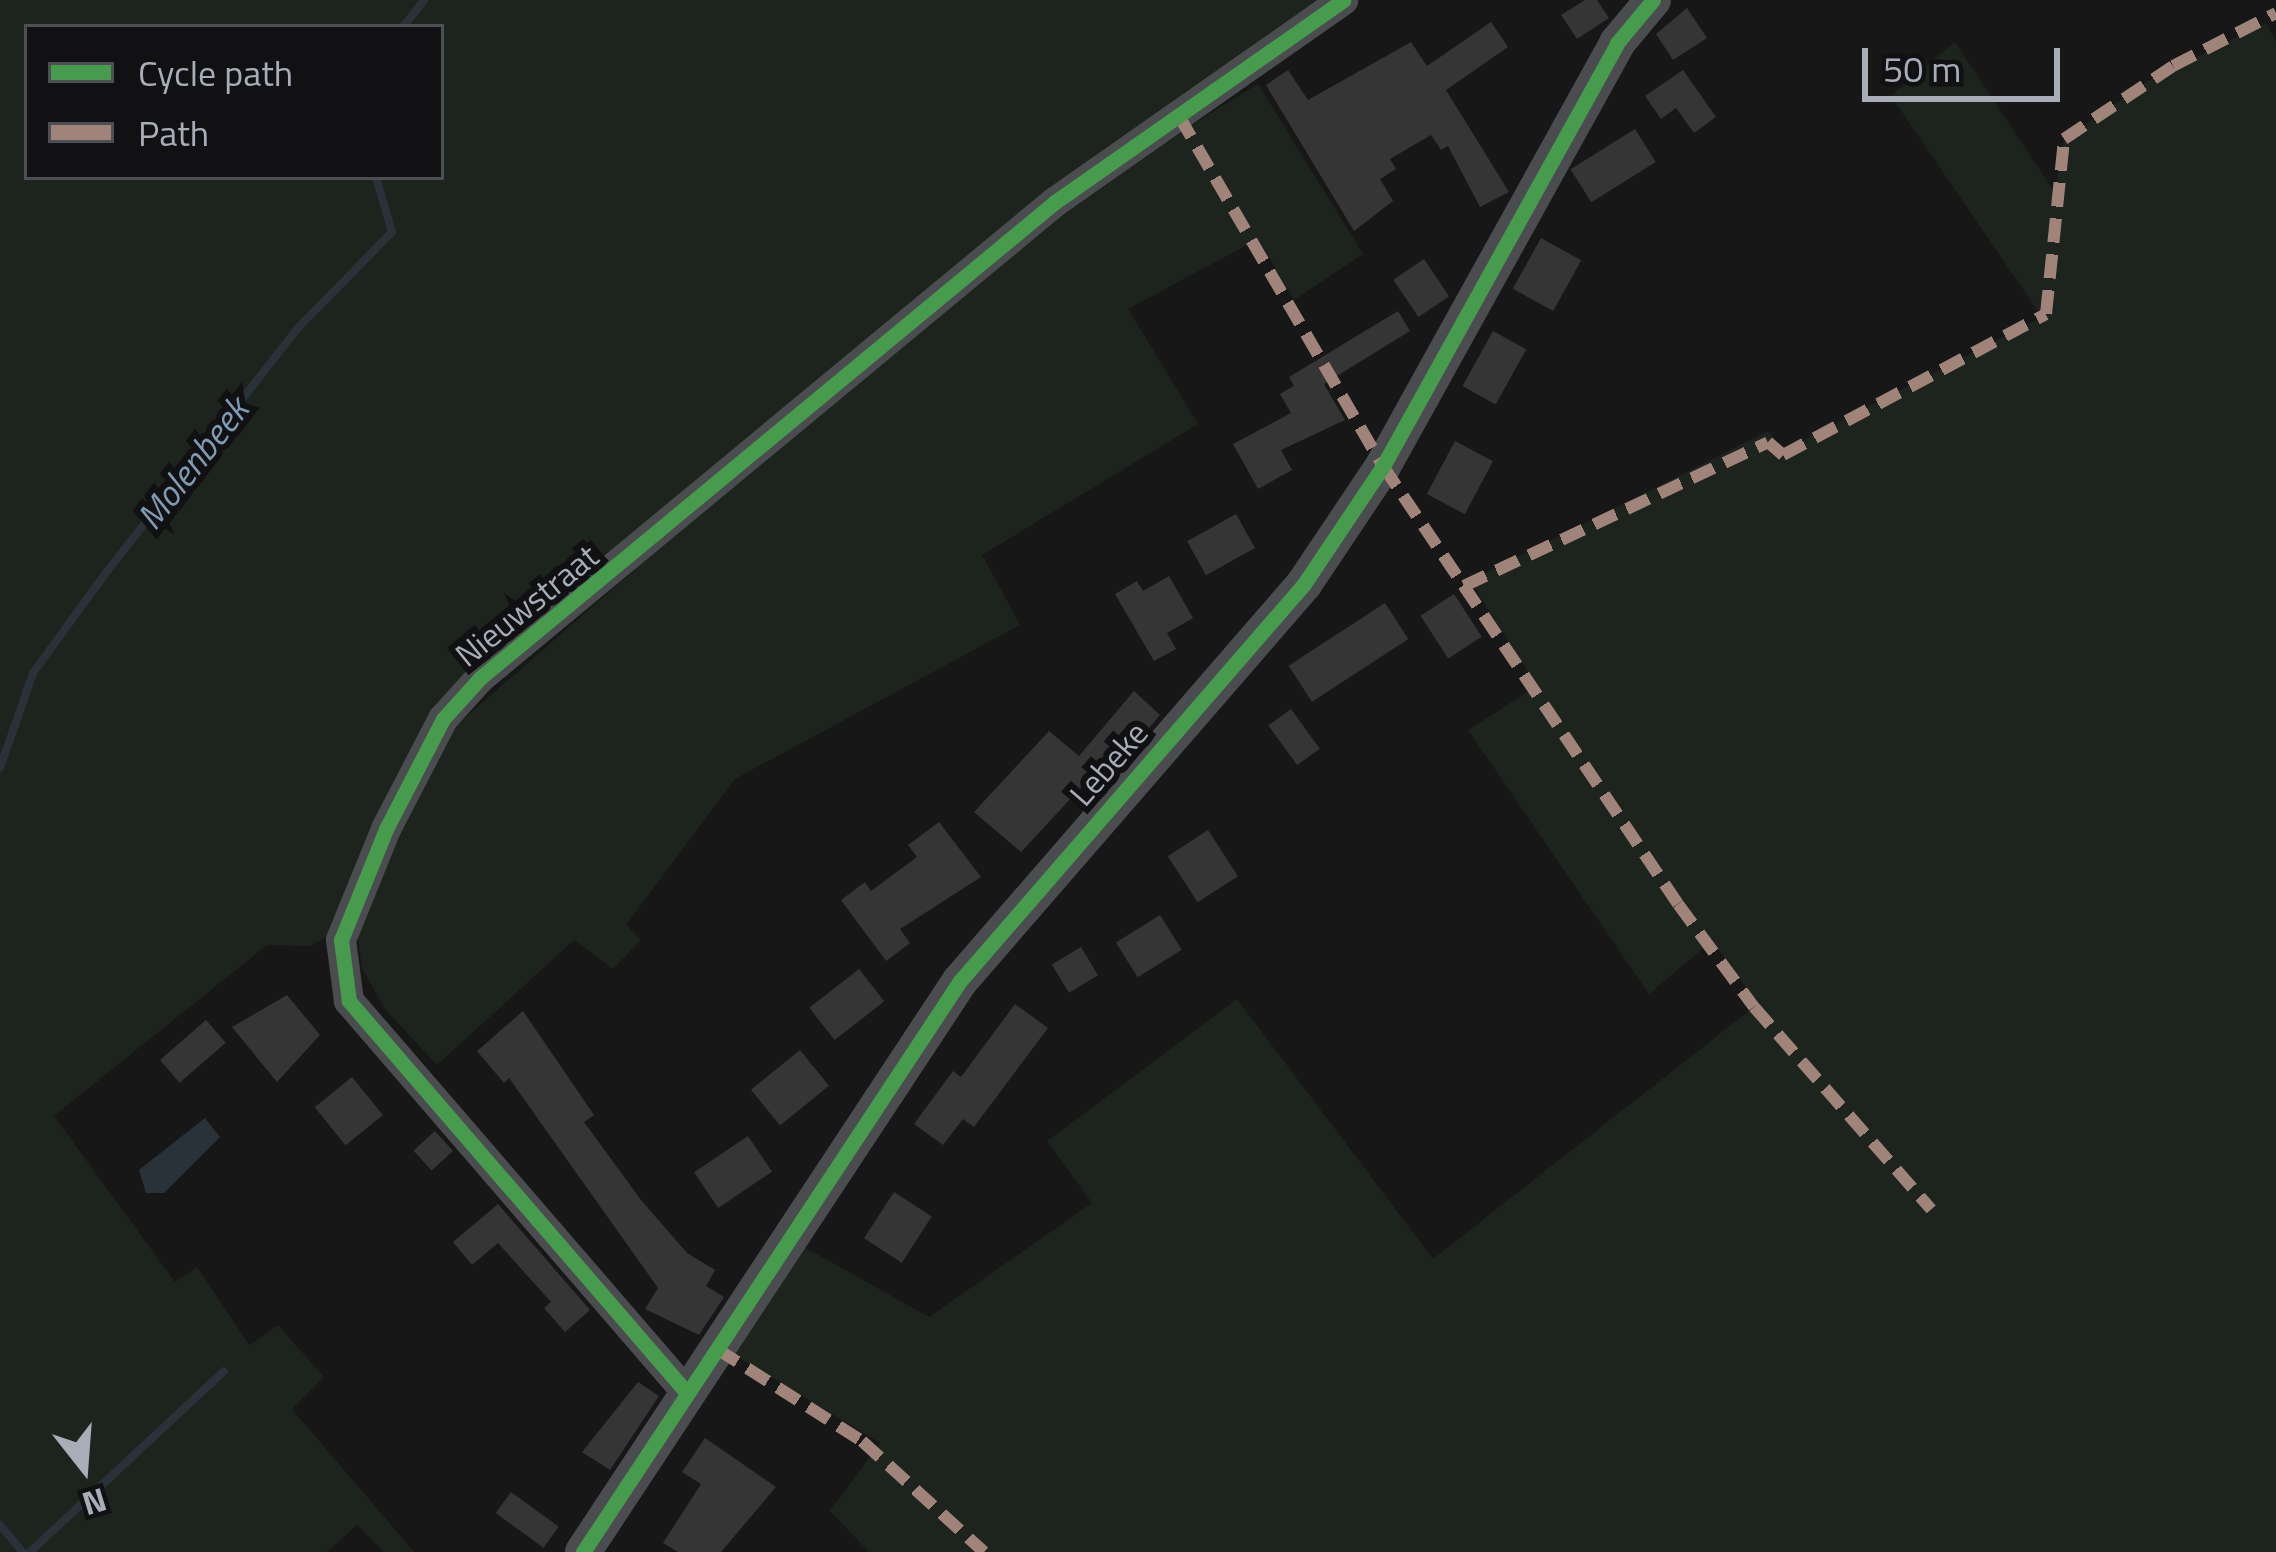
<!DOCTYPE html>
<style>
body{margin:0}
#map{position:relative;width:2276px;height:1552px;overflow:hidden;background:#171717;font-family:"Titillium Web",sans-serif}
div>[style]{position:absolute}
[style*='--x']{left:calc(var(--x)*1px);top:calc(var(--y)*1px);width:calc(var(--w)*1px);rotate:calc(var(--a)*1deg)}
.green>*{inset:0;background:#1d241e}
.water>*{inset:0;background:#2a3239}
.stream>*{height:8px;margin:-4px;padding:0 4px;transform-origin:4px;border-radius:4px;background:#2a3239}
.building>*{inset:0;background:#353536;transform-origin:0 0}
.minor>*{height:30px;margin:-15px;padding:0 15px;transform-origin:15px;border-radius:15px;background:#4b4c50}
.tertiary>*{height:36px;margin:-18px;padding:0 18px;transform-origin:18px;border-radius:18px;background:#4b4c50}
.quiet>*{height:12px;margin-top:-6px;transform-origin:0;background:repeating-linear-gradient(90deg,#a18479 0 24px,transparent 0 36px)}
.cycleway>*{height:15px;margin:-7.5px;padding:0 7.5px;transform-origin:7.5px;border-radius:7.5px;background:#469c4c}
span{translate:-50% -50%;white-space:nowrap;text-align:center;line-height:1.15;-webkit-text-stroke:12px #111113;paint-order:stroke}
.street-label{font-size:33px;color:#a8adb8}
.water-label{font-size:36px;color:#7f9bb3;font-style:italic}
.legend{position:absolute;left:24px;top:24px;width:420px;height:156px;box-sizing:border-box;background:#111113;border:3px solid #4d4f55;margin:0;padding:15px 21px;list-style:none;font-size:36px;color:#a8adb8}
.legend li{display:flex;align-items:center;gap:24px;height:60px}
.legend b{width:60px;border:3px solid #4d4f55}
.north{position:absolute;left:24px;top:1408px;width:120px;height:120px;-webkit-text-stroke:9px #111113;paint-order:stroke;rotate:163deg;font-size:33px;font-weight:700;line-height:48px;text-align:center;color:#a8adb8}
.north::after{content:'';display:block;margin:auto;width:42px;height:54px;background:#a8adb8;clip-path:polygon(50% 0,100% 100%,50% 72%,0 100%)}
.scale{position:absolute;left:1862px;top:48px;width:198px;height:54px;box-sizing:border-box;border:6px solid #a8adb8;border-top:0;padding-left:15px;font-size:36px;line-height:42px;white-space:nowrap;color:#a8adb8;-webkit-text-stroke:9px #111113;paint-order:stroke}
</style>
<div id="map">
<div class="green">
<div style="clip-path:polygon(evenodd,0 0,1327px 0,447px 702px,335px 931px,311px 946px,267px 945px,54px 1116px,175px 1282px,197px 1267px,249px 1345px,278px 1325px,324px 1377px,292px 1409px,414px 1552px,384px 1552px,357px 1525px,327px 1552px,0 1552px,0 0,27px 27px,441px 27px,441px 177px,27px 177px,27px 27px)"></div>
<div style="clip-path:polygon(2266px 23px,2276px 41px,2276px 1552px,869px 1552px,830px 1511px,880px 1443px,733px 1354px,804px 1247px,929px 1317px,1092px 1203px,1047px 1141px,1237px 999px,1433px 1259px,1758px 1004px,1712px 941px,1649px 994px,1468px 730px,1537px 686px,1470px 581px,1768px 431px,1784px 450px,2042px 317px,1891px 96px,1955px 42px,2055px 193px,2064px 139px,2151px 79px)"></div>
<div style="clip-path:polygon(1258px 84px,1363px 254px,1294px 300px,1258px 239px,1128px 309px,1198px 424px,982px 555px,1020px 625px,735px 779px,626px 925px,641px 940px,613px 969px,574px 940px,437px 1065px,385px 1009px,362px 968px,357px 931px,444px 736px,786px 438px,1100px 182px)"></div>
</div>
<div class="water">
<div style="clip-path:polygon(205px 1118px,220px 1137px,164px 1193px,146px 1193px,139px 1170px)"></div>
</div>
<div class="stream">
<div style="--x:403;--y:27;--w:34;--a:-52"></div>
<div style="--x:0;--y:768;--w:101;--a:-70.8"></div>
<div style="--x:33;--y:673;--w:122;--a:-54"></div>
<div style="--x:105;--y:574;--w:314;--a:-51.9"></div>
<div style="--x:299;--y:327;--w:133;--a:-45.6"></div>
<div style="--x:392;--y:232;--w:57;--a:-106.2"></div>
<div style="--x:0;--y:1525;--w:35;--a:50"></div>
<div style="--x:30;--y:1552;--w:265;--a:-43"></div>
</div>
<div class="building">
<div style="clip-path:polygon(1585px 0,1597px 0,1609px 18px,1577px 39px,1561px 15px)"></div>
<div style="clip-path:polygon(1687px 8px,1707px 38px,1673px 60px,1656px 34px)"></div>
<div style="clip-path:polygon(1491px 22px,1508px 47px,1446px 90px,1509px 192px,1480px 207px,1448px 146px,1441px 150px,1431px 135px,1390px 159px,1396px 169px,1380px 179px,1393px 201px,1354px 231px,1266px 85px,1288px 70px,1308px 100px,1411px 42px,1427px 66px)"></div>
<div style="clip-path:polygon(1683px 70px,1716px 117px,1694px 133px,1676px 108px,1661px 119px,1645px 96px)"></div>
<div style="left:1635px;top:129px;width:39px;height:76px;rotate:58deg"></div>
<div style="left:1541px;top:238px;width:46px;height:58px;rotate:29deg"></div>
<div style="left:1424px;top:259px;width:45px;height:37px;rotate:56deg"></div>
<div style="clip-path:polygon(1398px 311px,1410px 331px,1324px 384px,1345px 420px,1281px 450px,1292px 470px,1258px 489px,1233px 444px,1291px 413px,1280px 394px,1294px 386px,1289px 377px)"></div>
<div style="left:1493px;top:331px;width:38px;height:63px;rotate:29deg"></div>
<div style="left:1455px;top:441px;width:43px;height:60px;rotate:28deg"></div>
<div style="left:1236px;top:514px;width:39px;height:56px;rotate:61deg"></div>
<div style="clip-path:polygon(1169px 576px,1193px 618px,1167px 633px,1176px 649px,1154px 661px,1115px 594px,1137px 581px,1143px 591px)"></div>
<div style="left:1454px;top:594px;width:51px;height:40px;rotate:57deg"></div>
<div style="left:1385px;top:603px;width:43px;height:115px;rotate:57deg"></div>
<div style="clip-path:polygon(1134px 691px,1160px 715px,1123px 759px,1115px 751px,1021px 852px,974px 812px,1049px 731px,1079px 756px)"></div>
<div style="left:1291px;top:709px;width:49px;height:28px;rotate:54deg"></div>
<div style="clip-path:polygon(939px 822px,981px 877px,900px 929px,910px 943px,886px 961px,841px 900px,865px 882px,871px 891px,917px 857px,908px 845px)"></div>
<div style="left:1208px;top:830px;width:55px;height:48px;rotate:57deg"></div>
<div style="left:1160px;top:915px;width:41px;height:52px;rotate:58deg"></div>
<div style="left:1081px;top:947px;width:33px;height:34px;rotate:59deg"></div>
<div style="left:859px;top:969px;width:41px;height:63px;rotate:52deg"></div>
<div style="clip-path:polygon(287px 995px,320px 1035px,277px 1082px,232px 1027px)"></div>
<div style="clip-path:polygon(1015px 1004px,1048px 1028px,974px 1127px,963px 1119px,943px 1145px,914px 1124px,953px 1071px,961px 1077px)"></div>
<div style="clip-path:polygon(523px 1011px,594px 1115px,584px 1122px,641px 1200px,687px 1253px,715px 1270px,706px 1286px,724px 1297px,699px 1335px,645px 1309px,658px 1288px,509px 1078px,504px 1083px,477px 1051px)"></div>
<div style="left:206px;top:1020px;width:30px;height:61px;rotate:49deg"></div>
<div style="left:800px;top:1050px;width:46px;height:63px;rotate:51deg"></div>
<div style="left:352px;top:1077px;width:49px;height:48px;rotate:51deg"></div>
<div style="left:435px;top:1131px;width:27px;height:29px;rotate:48deg"></div>
<div style="left:748px;top:1136px;width:43px;height:65px;rotate:56deg"></div>
<div style="left:894px;top:1192px;width:45px;height:55px;rotate:33deg"></div>
<div style="clip-path:polygon(498px 1204px,590px 1310px,565px 1332px,544px 1308px,551px 1302px,498px 1243px,472px 1265px,453px 1242px)"></div>
<div style="clip-path:polygon(638px 1382px,659px 1396px,610px 1470px,582px 1452px)"></div>
<div style="clip-path:polygon(705px 1438px,776px 1487px,721px 1552px,678px 1552px,663px 1543px,701px 1484px,682px 1472px)"></div>
<div style="left:511px;top:1492px;width:59px;height:26px;rotate:36deg"></div>
</div>
<div class="minor">
<div style="--x:687;--y:1393;--w:518;--a:-130.77"></div>
<div style="--x:349;--y:1001;--w:62;--a:-97.5"></div>
<div style="--x:341;--y:940;--w:120;--a:-67.9"></div>
<div style="--x:386;--y:829;--w:124;--a:-62.6"></div>
<div style="--x:443;--y:719;--w:55;--a:-47.9"></div>
<div style="--x:480;--y:678;--w:746;--a:-39.62"></div>
<div style="--x:1055;--y:202;--w:352;--a:-35"></div>
</div>
<div class="tertiary">
<div style="--x:583;--y:1552;--w:684;--a:-56.57"></div>
<div style="--x:960;--y:981;--w:525;--a:-49.09"></div>
<div style="--x:1304;--y:584;--w:142;--a:-56.2"></div>
<div style="--x:1383;--y:466;--w:483;--a:-61"></div>
<div style="--x:1617;--y:43;--w:56;--a:-50.1"></div>
</div>
<div class="quiet">
<div style="--x:1179;--y:116;--w:405;--a:59.8"></div>
<div style="--x:1383;--y:466;--w:528;--a:56.04"></div>
<div style="--x:1678;--y:904;--w:128;--a:53.6"></div>
<div style="--x:1754;--y:1007;--w:269;--a:48.8"></div>
<div style="--x:1464;--y:586;--w:336;--a:-25.3"></div>
<div style="--x:1768;--y:442;--w:20;--a:41"></div>
<div style="--x:1783;--y:455;--w:298;--a:-28.2"></div>
<div style="--x:2046;--y:314;--w:176;--a:-84.1"></div>
<div style="--x:2064;--y:139;--w:131;--a:-33.8"></div>
<div style="--x:2173;--y:66;--w:116;--a:-27.2"></div>
<div style="--x:717;--y:1349;--w:172;--a:32.4"></div>
<div style="--x:862;--y:1441;--w:165;--a:42.3"></div>
</div>
<div class="cycleway">
<div style="--x:687;--y:1393;--w:518;--a:-130.77"></div>
<div style="--x:349;--y:1001;--w:62;--a:-97.5"></div>
<div style="--x:341;--y:940;--w:120;--a:-67.9"></div>
<div style="--x:386;--y:829;--w:124;--a:-62.6"></div>
<div style="--x:443;--y:719;--w:55;--a:-47.9"></div>
<div style="--x:480;--y:678;--w:746;--a:-39.62"></div>
<div style="--x:1055;--y:202;--w:352;--a:-35"></div>
<div style="--x:583;--y:1552;--w:684;--a:-56.57"></div>
<div style="--x:960;--y:981;--w:525;--a:-49.09"></div>
<div style="--x:1304;--y:584;--w:142;--a:-56.2"></div>
<div style="--x:1383;--y:466;--w:483;--a:-61"></div>
<div style="--x:1617;--y:43;--w:56;--a:-50.1"></div>
</div>
<div class="street-label">
<span style="left:527px;top:606px;rotate:-39deg">Nieuwstraat</span>
<span style="left:1109px;top:764px;rotate:-49deg">Lebeke</span>
</div>
<div class="water-label">
<span style="left:192px;top:463px;rotate:-52deg">Molenbeek</span>
</div>
<ul class="legend">
<li><b style="height:15px;background:#469c4c"></b>Cycle path</li>
<li><b style="height:15px;background:#a18479"></b>Path</li>
</ul>
<div class="north">N</div>
<div class="scale">50 m</div>
</div>
